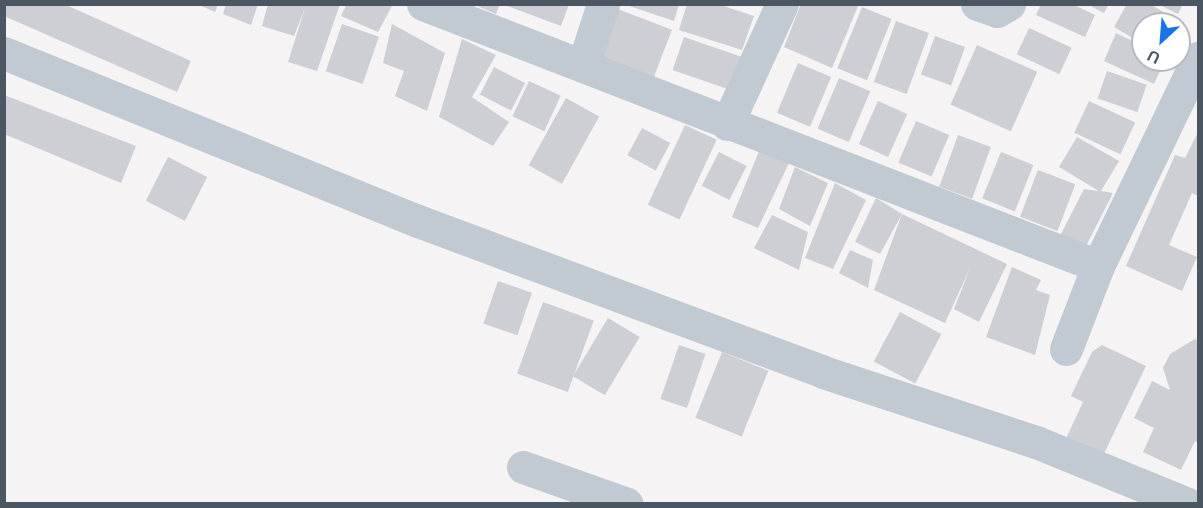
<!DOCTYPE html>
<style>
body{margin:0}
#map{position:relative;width:1203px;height:508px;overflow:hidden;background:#f5f3f3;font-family:Arial,sans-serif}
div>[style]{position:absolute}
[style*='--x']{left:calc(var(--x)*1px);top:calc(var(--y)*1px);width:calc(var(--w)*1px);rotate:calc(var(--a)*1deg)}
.building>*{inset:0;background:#cdcfd5;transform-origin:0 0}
.minor>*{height:33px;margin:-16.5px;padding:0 16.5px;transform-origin:16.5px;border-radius:16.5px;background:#c1cad2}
span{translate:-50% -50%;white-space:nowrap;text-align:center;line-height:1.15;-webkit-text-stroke:6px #fff;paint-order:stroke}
.frame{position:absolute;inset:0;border:6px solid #4a5661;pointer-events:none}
.north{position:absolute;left:1131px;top:12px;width:60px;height:60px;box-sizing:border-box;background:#fff;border:2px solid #b7bbc0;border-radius:50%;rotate:206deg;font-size:16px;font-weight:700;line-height:24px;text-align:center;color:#4a5661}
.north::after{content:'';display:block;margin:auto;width:21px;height:27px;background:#1a73e8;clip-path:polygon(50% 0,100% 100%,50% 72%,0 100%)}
</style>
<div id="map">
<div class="building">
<div style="clip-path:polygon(4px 4px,64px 4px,191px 61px,177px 92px,4px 16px)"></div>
<div style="clip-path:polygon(197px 4px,218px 4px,215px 12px)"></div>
<div style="clip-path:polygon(226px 4px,258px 4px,251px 25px,223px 14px)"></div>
<div style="clip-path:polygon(268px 4px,340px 4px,317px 71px,288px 62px,305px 8px,294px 36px,262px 26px)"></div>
<div style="clip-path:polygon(347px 4px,393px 4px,378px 32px,341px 16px)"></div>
<div style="clip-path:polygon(473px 4px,500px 4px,496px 14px)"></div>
<div style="clip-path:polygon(502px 4px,569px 4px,561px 26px)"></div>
<div style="clip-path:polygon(623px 4px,679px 4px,674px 21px)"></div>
<div style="clip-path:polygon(687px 4px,718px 4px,754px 16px,742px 50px,679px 30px)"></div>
<div style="clip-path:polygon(801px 4px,859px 4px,832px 68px,784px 47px)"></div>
<div style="clip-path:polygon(1041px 4px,1072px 4px,1095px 15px,1085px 37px,1036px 15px)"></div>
<div style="clip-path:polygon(1087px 4px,1109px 4px,1104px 13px)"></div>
<div style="clip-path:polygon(1127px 4px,1150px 4px,1180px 22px,1143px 24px,1143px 44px,1114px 27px)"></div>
<div style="clip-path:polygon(1158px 4px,1183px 4px,1178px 14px)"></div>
<div style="left:862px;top:7px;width:32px;height:66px;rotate:22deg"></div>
<div style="left:615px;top:8px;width:61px;height:52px;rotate:21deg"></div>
<div style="left:896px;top:21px;width:35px;height:65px;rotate:20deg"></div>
<div style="left:342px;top:24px;width:39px;height:50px;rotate:19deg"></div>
<div style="clip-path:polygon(392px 24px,445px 53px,427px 111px,395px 96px,404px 71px,383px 63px)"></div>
<div style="left:1029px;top:28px;width:47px;height:29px;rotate:25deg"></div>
<div style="clip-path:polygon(1116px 33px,1143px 46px,1143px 60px,1165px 60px,1154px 84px,1104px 61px)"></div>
<div style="left:935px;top:36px;width:32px;height:41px;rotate:20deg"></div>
<div style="left:684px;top:37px;width:62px;height:35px;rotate:19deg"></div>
<div style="clip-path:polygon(462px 39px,496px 55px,472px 97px,509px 122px,493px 146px,439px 117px)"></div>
<div style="left:977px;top:45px;width:66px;height:65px;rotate:24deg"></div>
<div style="left:798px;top:63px;width:36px;height:54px;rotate:23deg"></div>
<div style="left:494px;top:67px;width:35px;height:31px;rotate:27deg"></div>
<div style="left:1107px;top:71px;width:42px;height:29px;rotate:19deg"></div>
<div style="left:839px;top:78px;width:34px;height:55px;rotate:23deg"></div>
<div style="left:529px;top:81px;width:35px;height:39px;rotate:25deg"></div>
<div style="clip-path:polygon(4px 95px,136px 146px,121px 183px,4px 134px)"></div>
<div style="left:566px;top:98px;width:38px;height:77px;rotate:29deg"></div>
<div style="left:878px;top:101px;width:32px;height:47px;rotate:24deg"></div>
<div style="left:1089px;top:101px;width:51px;height:35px;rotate:25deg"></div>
<div style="left:916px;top:121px;width:36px;height:45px;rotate:23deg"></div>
<div style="left:685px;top:125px;width:35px;height:88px;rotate:25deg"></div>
<div style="left:642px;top:128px;width:32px;height:31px;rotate:28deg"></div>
<div style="clip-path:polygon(1198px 132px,1198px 196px,1192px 193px,1169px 245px,1197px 257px,1182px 291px,1126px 266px,1175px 155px,1185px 158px)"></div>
<div style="left:958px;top:135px;width:35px;height:55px;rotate:20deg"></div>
<div style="clip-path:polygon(1077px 137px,1119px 161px,1101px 191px,1113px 193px,1085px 248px,1060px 236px,1084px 189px,1099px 191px,1059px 167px)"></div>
<div style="clip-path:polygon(760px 149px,789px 163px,758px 228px,732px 217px)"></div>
<div style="left:719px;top:152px;width:31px;height:38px;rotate:27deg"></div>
<div style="left:1001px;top:152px;width:35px;height:50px;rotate:22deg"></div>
<div style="left:168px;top:157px;width:44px;height:49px;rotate:27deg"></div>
<div style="clip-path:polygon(795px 167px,828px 183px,810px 226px,779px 209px)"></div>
<div style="left:1038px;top:170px;width:40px;height:50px;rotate:21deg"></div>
<div style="clip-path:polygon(835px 183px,866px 200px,833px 269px,805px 258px)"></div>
<div style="clip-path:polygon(876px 198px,902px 214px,880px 254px,855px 242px)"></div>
<div style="clip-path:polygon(902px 214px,1007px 264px,979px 322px,954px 309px,970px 268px,945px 323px,874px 290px)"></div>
<div style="clip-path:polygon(772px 215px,808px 232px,799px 270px,754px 248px)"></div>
<div style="clip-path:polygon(850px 250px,873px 260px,868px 288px,839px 273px)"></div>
<div style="clip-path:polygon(1012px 267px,1041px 280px,1036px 290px,1050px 295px,1035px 355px,986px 337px)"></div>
<div style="left:498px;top:281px;width:36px;height:45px;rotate:19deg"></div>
<div style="left:543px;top:302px;width:54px;height:76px;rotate:20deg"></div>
<div style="left:900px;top:312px;width:47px;height:56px;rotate:28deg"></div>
<div style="left:608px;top:318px;width:37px;height:68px;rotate:31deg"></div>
<div style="clip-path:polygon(1195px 339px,1198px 340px,1198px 443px,1195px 441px,1181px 470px,1143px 452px,1154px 428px,1134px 418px,1152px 381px,1170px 390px,1163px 368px,1170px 354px)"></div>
<div style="left:679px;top:345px;width:28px;height:57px;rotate:19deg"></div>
<div style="clip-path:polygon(1102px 345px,1146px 366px,1099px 464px,1062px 447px,1083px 402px,1071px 396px,1092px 352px)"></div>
<div style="left:722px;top:352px;width:50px;height:71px;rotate:22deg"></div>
</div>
<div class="minor">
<div style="--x:423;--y:4;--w:724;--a:21.21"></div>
<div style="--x:1098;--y:266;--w:89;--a:111.1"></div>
<div style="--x:977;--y:4;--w:21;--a:19"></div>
<div style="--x:997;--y:11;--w:14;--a:-30"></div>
<div style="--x:4;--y:53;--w:447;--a:22.1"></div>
<div style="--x:418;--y:221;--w:432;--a:20.4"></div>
<div style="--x:823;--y:372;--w:224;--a:18.2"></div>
<div style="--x:1036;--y:442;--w:164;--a:22.2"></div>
<div style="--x:583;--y:66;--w:65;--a:-72.1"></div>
<div style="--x:727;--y:124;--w:132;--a:-65.4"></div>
<div style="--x:1098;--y:266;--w:231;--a:-64.3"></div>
<div style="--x:523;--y:467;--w:110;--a:19.6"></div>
</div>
<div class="frame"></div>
<div class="north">U</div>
</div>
